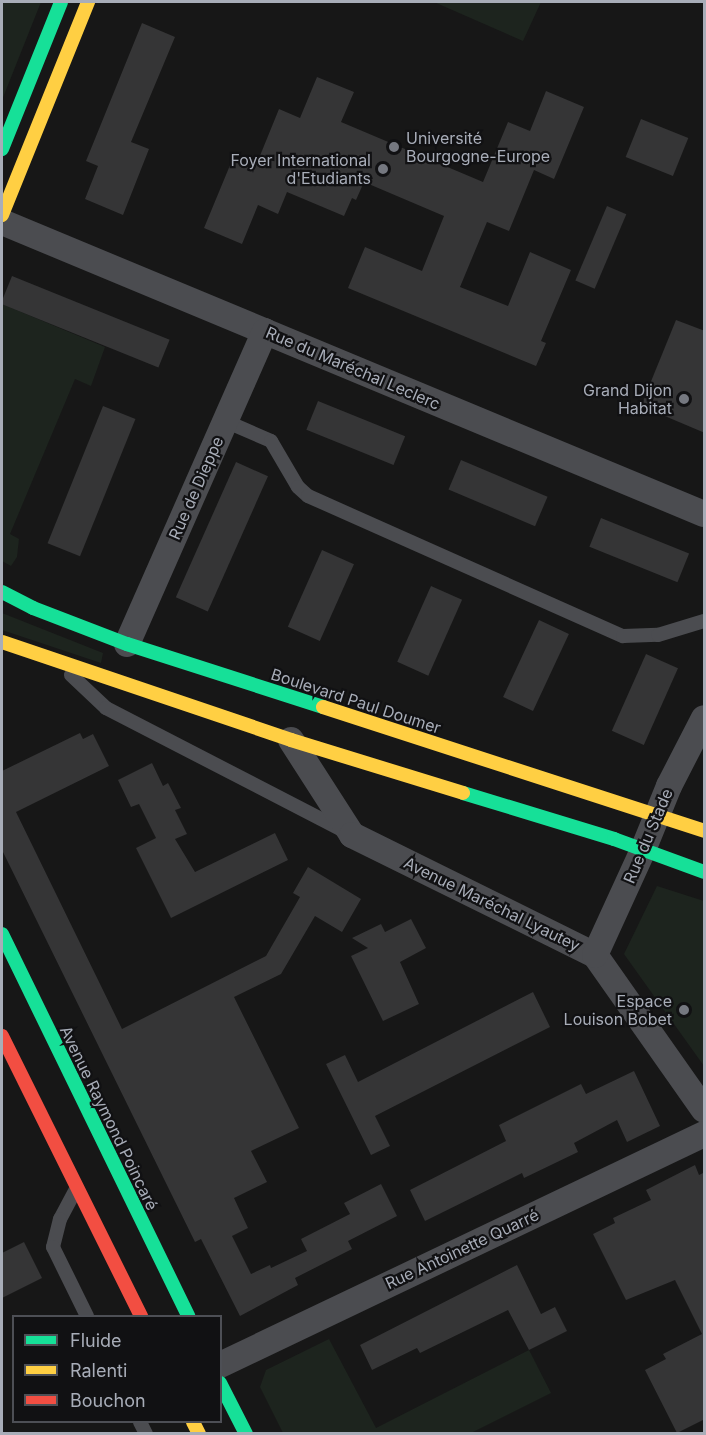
<!DOCTYPE html>
<meta charset="utf-8">
<style>
body{margin:0}
#map{position:relative;width:706px;height:1435px;overflow:hidden;background:#171717;font-family:Inter,sans-serif}
div>[style]{position:absolute}
[style*='--x']{left:calc(var(--x)*1px);top:calc(var(--y)*1px);width:calc(var(--w)*1px);rotate:calc(var(--a)*1deg)}
.green>*{inset:0;background:#1d241e}
.building>*{inset:0;background:#353536;transform-origin:0 0}
.lane>*{height:14px;margin:-7px;padding:0 7px;transform-origin:7px;border-radius:7px;background:#4b4c50}
.street>*{height:26px;margin:-13px;padding:0 13px;transform-origin:13px;border-radius:13px;background:#4b4c50}
.fast>*{height:14px;margin:-7px;padding:0 7px;transform-origin:7px;border-radius:7px;background:#16e098}
.slow>*{height:14px;margin:-7px;padding:0 7px;transform-origin:7px;border-radius:7px;background:#ffcf43}
.jam>*{height:14px;margin:-7px;padding:0 7px;transform-origin:7px;border-radius:7px;background:#f24e42}
.dots>*{width:16px;height:16px;translate:-50% -50%;box-sizing:border-box;border:3px solid #111113;border-radius:50%}
span{translate:-50% -50%;white-space:nowrap;text-align:center;line-height:1.15;-webkit-text-stroke:4.5px #111113;paint-order:stroke}
.poi-label{font-size:16px;color:#a8adb8}
.left{translate:0 -50%;text-align:left}
.right{translate:-100% -50%;text-align:right}
.street-label{font-size:16px;color:#a8adb8}
.frame{position:absolute;inset:0;border:3px solid #a8adb8;pointer-events:none}
.legend{position:absolute;left:12px;top:1315px;width:210px;height:108px;box-sizing:border-box;background:#111113;border:2px solid #4d4f55;margin:0;padding:8px 10px;list-style:none;font-size:18px;color:#a8adb8}
.legend li{display:flex;align-items:center;gap:12px;height:30px}
.legend b{width:30px;border:2px solid #4d4f55}
</style>
<div id="map">
<div class="green">
<div style="clip-path:polygon(2px 2px,41px 2px,2px 100px)"></div>
<div style="clip-path:polygon(434px 2px,541px 2px,523px 41px)"></div>
<div style="clip-path:polygon(2px 304px,105px 347px,91px 386px,75px 379px,10px 534px,19px 539px,17px 557px,11px 566px,2px 561px)"></div>
<div style="clip-path:polygon(2px 613px,103px 653px,101px 663px,2px 630px)"></div>
<div style="clip-path:polygon(657px 886px,704px 901px,704px 1066px,624px 954px)"></div>
<div style="clip-path:polygon(329px 1339px,376px 1428px,529px 1350px,551px 1393px,471px 1433px,283px 1433px,260px 1387px,266px 1370px)"></div>
</div>
<div class="building">
<div style="clip-path:polygon(142px 23px,175px 37px,131px 142px,149px 149px,123px 215px,85px 199px,98px 166px,86px 161px)"></div>
<div style="clip-path:polygon(317px 77px,354px 92px,341px 122px,483px 182px,508px 122px,530px 131px,546px 91px,584px 107px,554px 179px,534px 170px,509px 231px,487px 222px,460px 287px,508px 306px,530px 252px,571px 270px,541px 341px,546px 343px,536px 366px,348px 288px,365px 247px,422px 271px,444px 216px,364px 182px,356px 200px,352px 198px,344px 216px,287px 192px,278px 214px,258px 205px,242px 244px,204px 228px,233px 158px,255px 168px,279px 109px,300px 118px)"></div>
<div style="left:641px;top:119px;width:51px;height:41px;rotate:22deg"></div>
<div style="left:607px;top:206px;width:21px;height:81px;rotate:23deg"></div>
<div style="left:12px;top:276px;width:170px;height:30px;rotate:22deg"></div>
<div style="clip-path:polygon(676px 320px,705px 331px,705px 433px,641px 406px)"></div>
<div style="left:318px;top:401px;width:94px;height:31px;rotate:22deg"></div>
<div style="left:103px;top:406px;width:35px;height:148px;rotate:22deg"></div>
<div style="left:461px;top:460px;width:94px;height:32px;rotate:23deg"></div>
<div style="left:236px;top:462px;width:35px;height:148px;rotate:24deg"></div>
<div style="left:601px;top:518px;width:95px;height:31px;rotate:22deg"></div>
<div style="left:322px;top:550px;width:35px;height:84px;rotate:24deg"></div>
<div style="left:431px;top:586px;width:34px;height:83px;rotate:24deg"></div>
<div style="left:539px;top:620px;width:33px;height:85px;rotate:25deg"></div>
<div style="left:646px;top:654px;width:35px;height:84px;rotate:24deg"></div>
<div style="clip-path:polygon(80px 733px,83px 739px,93px 734px,109px 766px,16px 812px,122px 1029px,266px 956px,300px 897px,293px 893px,308px 867px,361px 899px,342px 932px,315px 916px,281px 974px,234px 997px,299px 1128px,251px 1151px,267px 1182px,234px 1198px,248px 1228px,232px 1236px,251px 1274px,270px 1265px,271px 1268px,307px 1251px,301px 1239px,350px 1214px,344px 1203px,381px 1184px,397px 1216px,348px 1241px,352px 1249px,295px 1278px,298px 1285px,240px 1316px,201px 1239px,195px 1242px,2px 850px,2px 771px)"></div>
<div style="clip-path:polygon(152px 763px,163px 786px,168px 783px,181px 808px,175px 810px,187px 834px,175px 839px,195px 872px,275px 833px,288px 860px,171px 918px,136px 848px,156px 838px,139px 804px,131px 807px,118px 780px)"></div>
<div style="clip-path:polygon(411px 919px,426px 948px,400px 962px,419px 1004px,383px 1021px,351px 956px,368px 948px,352px 938px,381px 924px,385px 932px)"></div>
<div style="clip-path:polygon(533px 992px,550px 1027px,375px 1116px,390px 1146px,371px 1155px,326px 1064px,345px 1055px,358px 1082px)"></div>
<div style="clip-path:polygon(634px 1071px,660px 1126px,627px 1142px,617px 1120px,574px 1143px,578px 1152px,524px 1178px,522px 1173px,425px 1221px,410px 1190px,506px 1141px,499px 1125px,581px 1084px,586px 1094px)"></div>
<div style="clip-path:polygon(695px 1165px,699px 1175px,705px 1172px,705px 1419px,677px 1433px,645px 1370px,666px 1359px,663px 1354px,702px 1334px,675px 1280px,626px 1300px,593px 1234px,615px 1223px,613px 1218px,651px 1200px,646px 1190px)"></div>
<div style="clip-path:polygon(24px 1242px,42px 1278px,2px 1298px,2px 1253px)"></div>
<div style="clip-path:polygon(517px 1265px,541px 1314px,555px 1307px,567px 1331px,529px 1350px,508px 1310px,420px 1353px,417px 1348px,372px 1370px,360px 1345px)"></div>
</div>
<div class="lane">
<div style="--x:225;--y:421;--w:50;--a:23.5"></div>
<div style="--x:271;--y:441;--w:53;--a:59.6"></div>
<div style="--x:298;--y:487;--w:13;--a:42"></div>
<div style="--x:308;--y:496;--w:345;--a:24"></div>
<div style="--x:623;--y:636;--w:35;--a:-2"></div>
<div style="--x:658;--y:635;--w:48;--a:-16.9"></div>
<div style="--x:71;--y:675;--w:48;--a:43.3"></div>
<div style="--x:106;--y:708;--w:268;--a:27.3"></div>
<div style="--x:75;--y:1191;--w:32;--a:118"></div>
<div style="--x:60;--y:1219;--w:29;--a:104"></div>
<div style="--x:53;--y:1247;--w:77;--a:63.8"></div>
<div style="--x:140;--y:1422;--w:13;--a:63"></div>
</div>
<div class="street">
<div style="--x:2;--y:222;--w:760;--a:22.59"></div>
<div style="--x:127;--y:644;--w:342;--a:-66.2"></div>
<div style="--x:291;--y:740;--w:113;--a:57.3"></div>
<div style="--x:352;--y:835;--w:271;--a:26.3"></div>
<div style="--x:595;--y:955;--w:189;--a:54.9"></div>
<div style="--x:595;--y:955;--w:115;--a:-65.4"></div>
<div style="--x:643;--y:850;--w:69;--a:-67.9"></div>
<div style="--x:669;--y:786;--w:76;--a:-62.8"></div>
<div style="--x:220;--y:1365;--w:536;--a:-25.51"></div>
</div>
<div class="fast">
<div style="--x:2;--y:149;--w:158;--a:-68.1"></div>
<div style="--x:2;--y:592;--w:35;--a:27"></div>
<div style="--x:33;--y:608;--w:101;--a:21"></div>
<div style="--x:127;--y:644;--w:206;--a:17.8"></div>
<div style="--x:463;--y:793;--w:158;--a:16.9"></div>
<div style="--x:614;--y:839;--w:96;--a:20.1"></div>
<div style="--x:2;--y:934;--w:425;--a:64"></div>
<div style="--x:220;--y:1383;--w:57;--a:63"></div>
</div>
<div class="slow">
<div style="--x:2;--y:215;--w:230;--a:-68"></div>
<div style="--x:2;--y:642;--w:305;--a:18.7"></div>
<div style="--x:291;--y:740;--w:180;--a:17.1"></div>
<div style="--x:323;--y:707;--w:401;--a:18"></div>
<div style="--x:193;--y:1422;--w:13;--a:63"></div>
</div>
<div class="jam">
<div style="--x:2;--y:1036;--w:313;--a:63.6"></div>
</div>
<div class="dots">
<div style="left:394px;top:147px;background:#757880"></div>
<div style="left:383px;top:169px;background:#757880"></div>
<div style="left:684px;top:399px;background:#757880"></div>
<div style="left:684px;top:1010px;background:#757880"></div>
</div>
<div class="poi-label">
<span class="left" style="left:406px;top:147px">Université<br>Bourgogne-Europe</span>
<span class="right" style="left:371px;top:169px">Foyer International<br>d'Etudiants</span>
<span class="right" style="left:672px;top:399px">Grand Dijon<br>Habitat</span>
<span class="right" style="left:672px;top:1010px">Espace<br>Louison Bobet</span>
</div>
<div class="street-label">
<span style="left:353px;top:368px;rotate:23deg">Rue du Maréchal Leclerc</span>
<span style="left:196px;top:488px;rotate:-66deg">Rue de Dieppe</span>
<span style="left:356px;top:701px;rotate:18deg">Boulevard Paul Doumer</span>
<span style="left:648px;top:836px;rotate:-67deg">Rue du Stade</span>
<span style="left:492px;top:904px;rotate:26deg">Avenue Maréchal Lyautey</span>
<span style="left:109px;top:1118px;rotate:64deg">Avenue Raymond Poincaré</span>
<span style="left:462px;top:1249px;rotate:-25deg">Rue Antoinette Quarré</span>
</div>
<div class="frame"></div>
<ul class="legend">
<li><b style="height:8px;background:#16e098"></b>Fluide</li>
<li><b style="height:8px;background:#ffcf43"></b>Ralenti</li>
<li><b style="height:8px;background:#f24e42"></b>Bouchon</li>
</ul>
</div>
